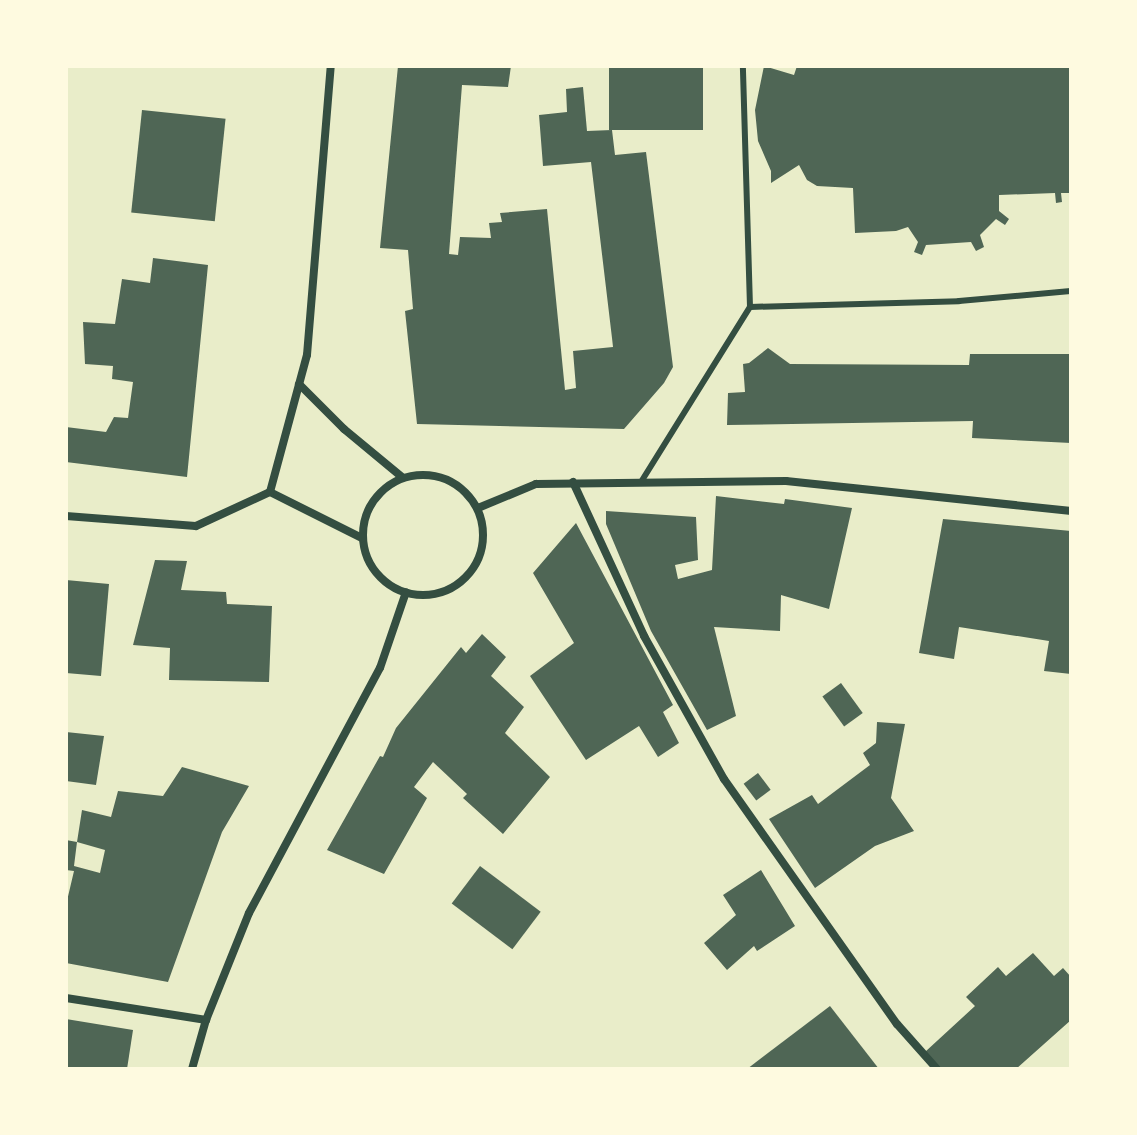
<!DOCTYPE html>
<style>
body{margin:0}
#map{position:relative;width:1137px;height:1135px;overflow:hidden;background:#e9edc9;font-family:Ubuntu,sans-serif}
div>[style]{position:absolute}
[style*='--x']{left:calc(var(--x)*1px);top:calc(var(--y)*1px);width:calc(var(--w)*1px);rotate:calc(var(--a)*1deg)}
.building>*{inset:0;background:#4f6655;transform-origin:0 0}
.service>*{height:6px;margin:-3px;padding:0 3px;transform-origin:3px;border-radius:3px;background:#344e41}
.minor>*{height:8px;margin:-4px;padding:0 4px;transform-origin:4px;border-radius:4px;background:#344e41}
.minor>.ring{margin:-4px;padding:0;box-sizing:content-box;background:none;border:8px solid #344e41;border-radius:50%}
span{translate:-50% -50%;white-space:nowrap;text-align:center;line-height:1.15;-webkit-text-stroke:6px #fefae0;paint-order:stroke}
.frame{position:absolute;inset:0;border:68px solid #fefae0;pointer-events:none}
</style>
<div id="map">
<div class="building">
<div style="clip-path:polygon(398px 66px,511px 66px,508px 87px,462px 85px,449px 254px,458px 255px,460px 237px,491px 238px,489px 223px,502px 222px,500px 213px,547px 209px,565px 390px,576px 388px,573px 351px,613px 347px,612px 338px,591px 162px,543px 166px,539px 115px,567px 112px,566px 89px,583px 87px,587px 131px,612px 130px,615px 155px,646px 152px,673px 367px,664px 383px,624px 429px,417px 424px,405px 311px,413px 309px,408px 250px,380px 248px)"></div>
<div style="left:609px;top:66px;width:94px;height:64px"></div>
<div style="clip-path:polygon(764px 66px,794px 75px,797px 66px,1071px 66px,1071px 193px,1061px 193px,1062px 202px,1056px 203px,1055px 193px,999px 195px,999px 211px,1009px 219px,1005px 225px,996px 219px,980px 235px,984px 247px,976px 251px,971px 242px,926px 245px,922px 255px,914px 252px,918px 242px,908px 227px,896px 231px,855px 233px,853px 188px,817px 186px,807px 180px,799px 165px,771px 183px,771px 171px,758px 141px,755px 110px)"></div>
<div style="left:142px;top:110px;width:84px;height:103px;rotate:6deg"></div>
<div style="clip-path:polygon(153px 258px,208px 265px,187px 477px,66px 462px,66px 427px,106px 432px,114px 417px,128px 418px,133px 382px,112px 379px,113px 366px,85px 364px,83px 322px,115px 324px,122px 279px,150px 283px)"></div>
<div style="clip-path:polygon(768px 348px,790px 364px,969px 365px,970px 354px,1071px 354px,1071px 443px,972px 438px,973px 421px,727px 425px,728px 393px,745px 392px,743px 364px,749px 363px)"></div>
<div style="clip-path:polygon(716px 496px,784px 504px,785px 499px,852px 508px,829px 609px,781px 595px,780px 631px,714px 627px,736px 716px,707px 730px,651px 631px,606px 524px,606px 511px,696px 517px,698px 560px,675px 565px,678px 579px,712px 570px)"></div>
<div style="clip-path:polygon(943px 519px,1071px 531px,1071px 674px,1044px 671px,1049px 641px,959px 627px,954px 659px,919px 653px)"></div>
<div style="clip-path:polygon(576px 523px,673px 705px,663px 712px,679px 743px,658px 757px,639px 726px,586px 760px,530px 676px,574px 643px,533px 573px)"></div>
<div style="clip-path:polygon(155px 560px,187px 561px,181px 590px,226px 592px,227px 604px,272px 606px,269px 682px,169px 680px,170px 648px,133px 645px)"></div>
<div style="clip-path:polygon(66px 580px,109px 584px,101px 676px,66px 673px)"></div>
<div style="clip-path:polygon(482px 634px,506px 657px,491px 676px,524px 707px,505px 733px,550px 777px,503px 834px,463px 798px,467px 794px,433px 762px,414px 787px,427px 798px,384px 874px,327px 850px,380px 756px,383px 757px,396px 728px,461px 647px,466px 653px)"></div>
<div style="left:841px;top:683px;width:37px;height:23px;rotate:54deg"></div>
<div style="clip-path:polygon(877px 722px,905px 724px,891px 798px,914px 831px,875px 846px,815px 888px,769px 819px,812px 795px,818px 804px,870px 765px,863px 753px,876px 743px)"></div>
<div style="clip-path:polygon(66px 732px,104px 736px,96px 785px,66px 781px)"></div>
<div style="clip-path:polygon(182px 767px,249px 786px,222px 832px,168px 982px,66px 963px,66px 905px,74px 871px,66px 870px,66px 840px,77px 842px,74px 866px,100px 873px,105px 850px,77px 842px,82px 810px,111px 817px,118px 791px,163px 796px)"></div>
<div style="left:758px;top:773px;width:21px;height:18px;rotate:53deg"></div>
<div style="left:480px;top:866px;width:76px;height:47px;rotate:37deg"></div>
<div style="clip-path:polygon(761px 870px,795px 926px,757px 951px,754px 946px,727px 970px,704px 943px,736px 915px,723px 895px)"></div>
<div style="clip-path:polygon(1033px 953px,1054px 976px,1063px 968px,1071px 977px,1071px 1020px,1016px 1069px,940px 1069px,925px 1052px,975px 1006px,966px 997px,998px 967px,1006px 976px)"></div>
<div style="clip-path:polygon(830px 1006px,879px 1069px,747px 1069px)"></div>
<div style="clip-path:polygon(66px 1019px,133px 1030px,127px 1069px,66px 1069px)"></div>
</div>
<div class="service">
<div style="--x:750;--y:307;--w:209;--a:-1.6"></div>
<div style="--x:959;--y:301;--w:112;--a:-5.1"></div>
<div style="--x:641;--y:482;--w:206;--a:-58.1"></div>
<div style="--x:750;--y:307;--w:241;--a:-91.7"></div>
</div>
<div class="minor">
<div style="--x:299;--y:384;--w:64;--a:45"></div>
<div style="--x:344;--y:429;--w:75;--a:39.6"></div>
<div class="ring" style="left:363px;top:475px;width:112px;height:112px"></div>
<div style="--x:573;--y:482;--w:170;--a:65.2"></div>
<div style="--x:644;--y:636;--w:164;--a:60.8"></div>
<div style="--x:724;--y:779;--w:300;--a:54.8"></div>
<div style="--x:897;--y:1024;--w:60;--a:48.4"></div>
<div style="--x:270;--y:492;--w:103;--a:26.6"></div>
<div style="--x:478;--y:508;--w:63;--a:-22.5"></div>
<div style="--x:536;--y:484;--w:250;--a:-0.7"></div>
<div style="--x:786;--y:481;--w:287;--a:6"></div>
<div style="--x:66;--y:516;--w:130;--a:4.4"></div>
<div style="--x:196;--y:526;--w:81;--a:-24.7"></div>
<div style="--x:270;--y:492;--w:142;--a:-74.9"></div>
<div style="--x:307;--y:355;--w:290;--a:-85.3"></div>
<div style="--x:66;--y:998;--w:142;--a:8.9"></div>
<div style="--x:192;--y:1069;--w:51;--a:-74.1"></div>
<div style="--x:206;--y:1020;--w:115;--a:-68.1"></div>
<div style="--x:249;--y:913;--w:278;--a:-61.9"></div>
<div style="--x:380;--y:668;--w:80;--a:-71.1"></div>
</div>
<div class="frame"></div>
</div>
